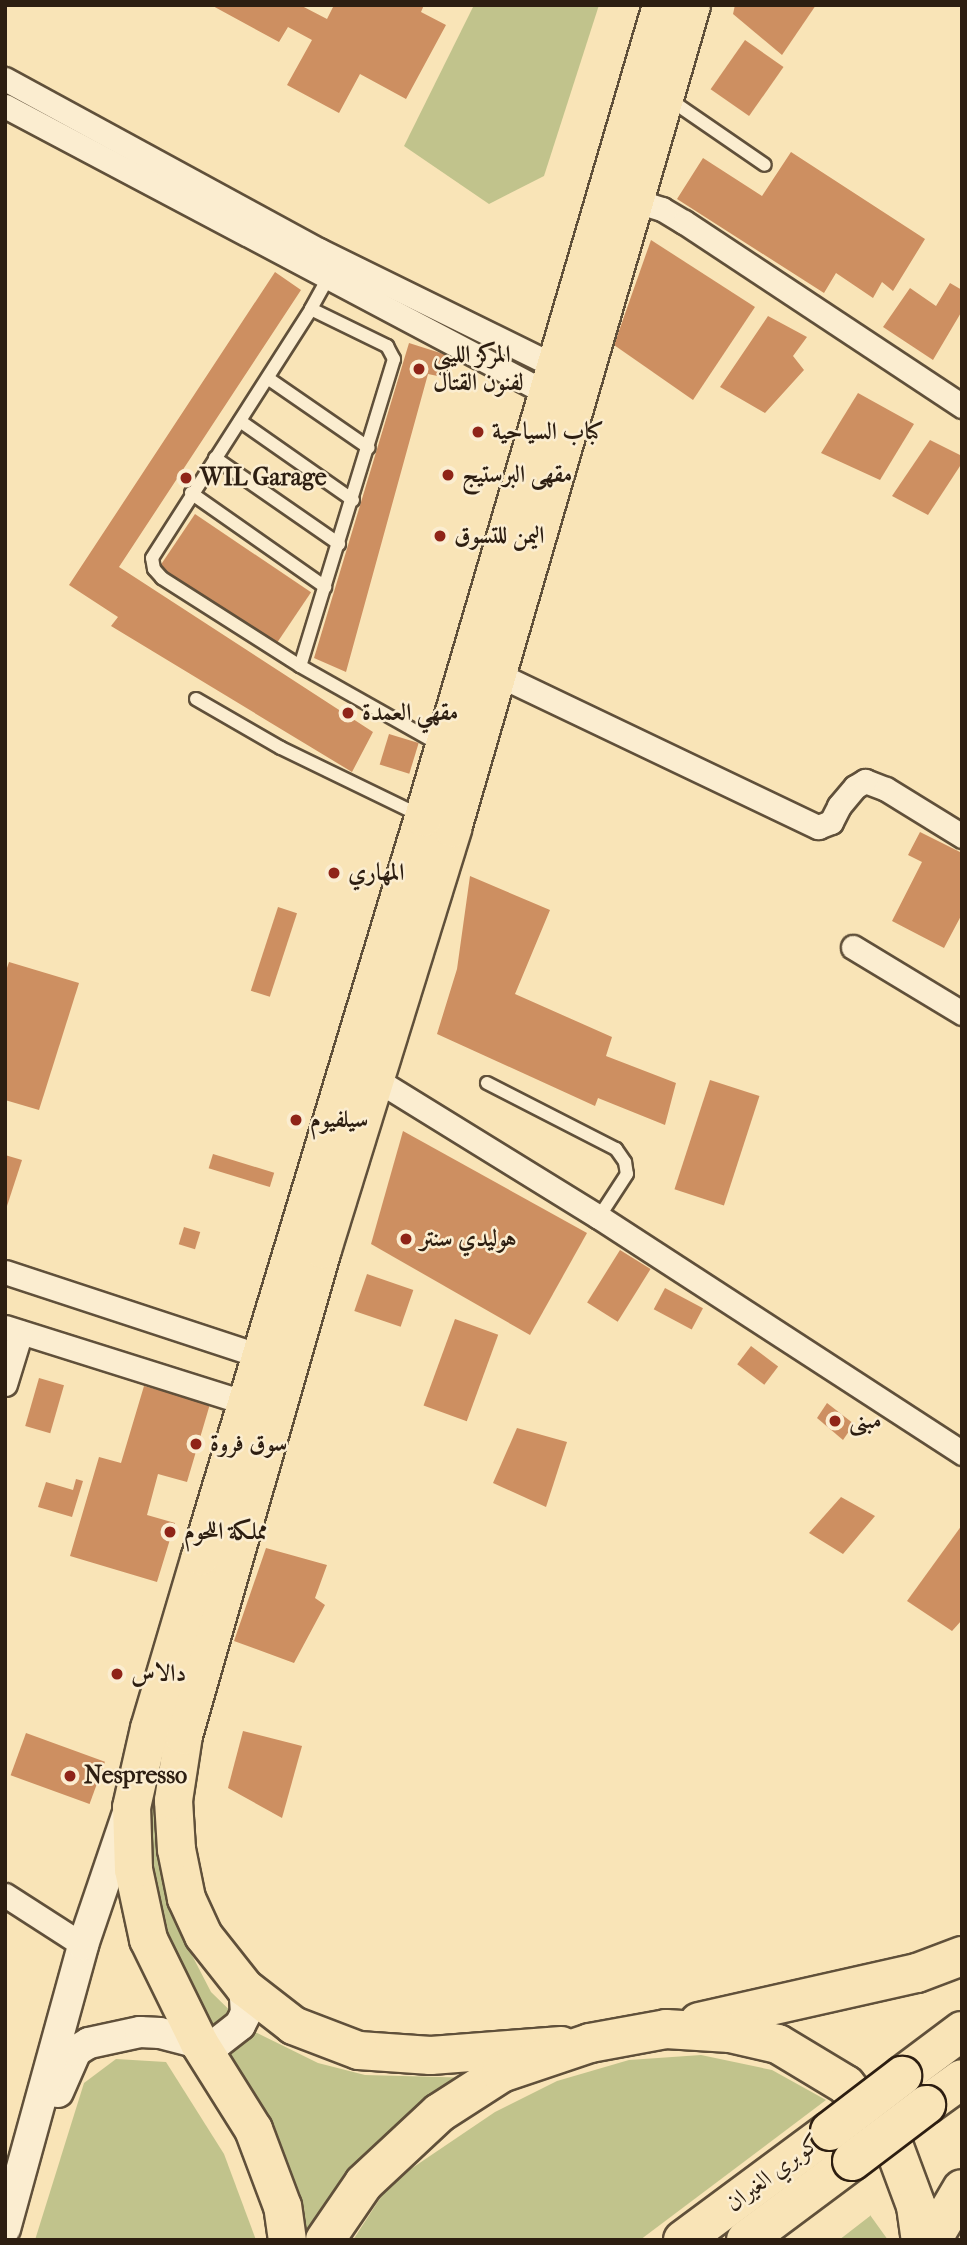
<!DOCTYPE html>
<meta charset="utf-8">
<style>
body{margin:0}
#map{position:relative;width:967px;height:2245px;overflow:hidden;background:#f9e4b7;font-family:"IM FELL French Canon",Amiri,serif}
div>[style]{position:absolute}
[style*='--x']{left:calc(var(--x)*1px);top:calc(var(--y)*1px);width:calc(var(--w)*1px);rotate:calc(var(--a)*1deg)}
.green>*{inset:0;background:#c1c38c}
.building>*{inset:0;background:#cd8f61;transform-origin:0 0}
.roads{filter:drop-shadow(2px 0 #60503a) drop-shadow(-2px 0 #60503a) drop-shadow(0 2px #60503a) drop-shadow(0 -2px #60503a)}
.service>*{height:12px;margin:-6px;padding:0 6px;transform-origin:6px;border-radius:6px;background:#fbedd0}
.minor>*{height:23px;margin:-11.5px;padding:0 11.5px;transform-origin:11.5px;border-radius:11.5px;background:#fbedd0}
.tertiary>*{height:30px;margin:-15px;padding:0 15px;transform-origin:15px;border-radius:15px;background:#fbedd0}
.primary>*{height:37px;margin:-18.5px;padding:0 18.5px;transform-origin:18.5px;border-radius:18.5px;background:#f9e4b7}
.trunk>*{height:38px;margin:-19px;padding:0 19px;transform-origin:19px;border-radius:19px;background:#f9e4b7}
.bridges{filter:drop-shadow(2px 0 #2d1e11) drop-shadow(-2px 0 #2d1e11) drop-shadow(0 2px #2d1e11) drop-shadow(0 -2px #2d1e11)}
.trunk-bridge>*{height:38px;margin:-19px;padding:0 19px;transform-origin:19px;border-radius:19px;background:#f9e4b7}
.dots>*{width:19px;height:19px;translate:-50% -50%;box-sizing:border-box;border:4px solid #fbedd0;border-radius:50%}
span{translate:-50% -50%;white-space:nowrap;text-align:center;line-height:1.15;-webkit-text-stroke:5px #fbedd0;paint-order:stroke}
.poi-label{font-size:24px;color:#2d1e11;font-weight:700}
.left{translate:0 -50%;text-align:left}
.street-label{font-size:24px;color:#2d1e11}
.frame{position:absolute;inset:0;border:7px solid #2d1e11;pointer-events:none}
</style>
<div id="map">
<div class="green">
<div style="clip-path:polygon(474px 5px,599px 5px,544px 176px,489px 204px,404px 146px)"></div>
<div style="clip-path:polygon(157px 1754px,158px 1864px,179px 1930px,211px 1992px,249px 2029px,318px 2063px,365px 2075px,476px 2078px,313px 2240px,298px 2240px,178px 1987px,143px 1841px)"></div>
<div style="clip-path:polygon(701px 2055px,772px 2070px,826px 2100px,640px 2240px,353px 2240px,390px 2183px,495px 2112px,557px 2081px,629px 2060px)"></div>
<div style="clip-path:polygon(116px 2059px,166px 2062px,224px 2154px,256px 2240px,35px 2240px,84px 2083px)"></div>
<div style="clip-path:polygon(870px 2215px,888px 2240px,839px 2240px,870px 2216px)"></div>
</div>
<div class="building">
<div style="clip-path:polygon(211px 5px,300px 5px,327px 19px,334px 5px,424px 5px,421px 12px,446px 25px,406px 99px,360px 74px,339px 113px,287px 85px,312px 40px,288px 27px,279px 42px)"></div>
<div style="clip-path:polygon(735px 5px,816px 5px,782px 55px,733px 14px)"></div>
<div style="left:745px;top:40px;width:47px;height:60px;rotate:35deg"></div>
<div style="clip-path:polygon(791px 152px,925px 239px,893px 291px,882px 282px,873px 298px,836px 273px,824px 293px,677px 199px,703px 158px,762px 196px)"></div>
<div style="clip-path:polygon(651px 240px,755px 307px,693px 400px,614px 345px)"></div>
<div style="clip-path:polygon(275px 272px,301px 290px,119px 567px,373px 732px,352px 772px,111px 626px,118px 617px,69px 585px)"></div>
<div style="clip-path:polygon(950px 283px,962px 290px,962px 311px,933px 360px,883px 327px,910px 288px,936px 306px)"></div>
<div style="clip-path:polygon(768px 316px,807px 337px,793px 356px,804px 370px,765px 413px,720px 387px)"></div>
<div style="clip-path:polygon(409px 343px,453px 357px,447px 378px,428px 374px,346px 672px,314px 658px)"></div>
<div style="clip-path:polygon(858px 393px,914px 424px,880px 480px,821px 453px)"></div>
<div style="clip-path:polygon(930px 440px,962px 456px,962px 463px,928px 515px,892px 496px)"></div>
<div style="left:195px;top:514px;width:140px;height:65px;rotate:34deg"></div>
<div style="left:389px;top:734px;width:31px;height:32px;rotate:17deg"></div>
<div style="clip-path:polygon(920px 832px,962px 853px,962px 914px,944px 948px,892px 921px,922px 862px,908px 855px)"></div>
<div style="clip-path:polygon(470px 876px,550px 910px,515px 994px,612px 1037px,606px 1056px,676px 1083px,665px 1125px,598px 1098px,595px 1106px,437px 1034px,457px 969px)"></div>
<div style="left:278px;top:907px;width:20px;height:88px;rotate:18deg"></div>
<div style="clip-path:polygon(9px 962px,79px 983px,39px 1110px,5px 1100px,5px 974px)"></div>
<div style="left:710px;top:1080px;width:52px;height:115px;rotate:18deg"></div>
<div style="clip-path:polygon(403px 1131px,587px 1233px,530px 1335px,371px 1244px)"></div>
<div style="left:213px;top:1154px;width:64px;height:15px;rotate:17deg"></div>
<div style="clip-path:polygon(5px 1155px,22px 1160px,7px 1206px,5px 1205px)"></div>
<div style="left:184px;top:1227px;width:17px;height:18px;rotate:17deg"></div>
<div style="left:620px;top:1250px;width:36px;height:62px;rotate:32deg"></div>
<div style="left:367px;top:1274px;width:49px;height:39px;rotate:19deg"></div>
<div style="left:665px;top:1288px;width:43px;height:24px;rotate:28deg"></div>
<div style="left:455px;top:1319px;width:46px;height:92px;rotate:20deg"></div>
<div style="left:751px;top:1346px;width:34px;height:23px;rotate:37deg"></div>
<div style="left:39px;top:1378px;width:26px;height:50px;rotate:16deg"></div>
<div style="clip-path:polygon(144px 1386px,210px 1404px,187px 1482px,158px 1474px,147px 1515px,175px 1523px,157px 1582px,70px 1556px,99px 1457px,121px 1463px)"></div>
<div style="clip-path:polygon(827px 1403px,854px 1424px,843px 1440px,817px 1418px)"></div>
<div style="clip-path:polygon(517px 1428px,567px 1442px,546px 1507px,493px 1483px)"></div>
<div style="clip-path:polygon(76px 1479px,83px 1481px,72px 1517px,38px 1507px,46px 1482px,73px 1490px)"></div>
<div style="clip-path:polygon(841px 1497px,875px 1516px,843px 1554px,809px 1533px)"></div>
<div style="clip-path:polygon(962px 1525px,962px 1620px,952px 1631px,907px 1601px)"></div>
<div style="clip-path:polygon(266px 1548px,327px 1565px,315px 1598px,325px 1605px,294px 1663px,234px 1641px)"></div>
<div style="clip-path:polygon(243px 1731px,302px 1746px,282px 1818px,228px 1788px)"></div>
<div style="left:26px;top:1733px;width:84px;height:45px;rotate:20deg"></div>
</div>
<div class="roads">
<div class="service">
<div style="--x:669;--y:99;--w:116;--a:34.5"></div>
<div style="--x:328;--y:278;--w:35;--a:119"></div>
<div style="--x:311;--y:309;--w:85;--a:26"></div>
<div style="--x:387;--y:346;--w:15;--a:62"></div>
<div style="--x:394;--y:359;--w:321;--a:107"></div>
<div style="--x:300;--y:666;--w:163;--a:29.4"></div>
<div style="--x:269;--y:379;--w:121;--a:34.6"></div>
<div style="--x:240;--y:421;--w:138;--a:35"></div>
<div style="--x:215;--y:458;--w:151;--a:34.7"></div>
<div style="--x:191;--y:493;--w:164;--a:35"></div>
<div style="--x:300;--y:666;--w:164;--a:-147.5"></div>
<div style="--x:162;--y:578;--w:12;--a:-132"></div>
<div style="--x:154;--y:569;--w:11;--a:-100"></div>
<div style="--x:152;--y:558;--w:295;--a:-57.4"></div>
<div style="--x:196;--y:699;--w:98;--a:30"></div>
<div style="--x:281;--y:748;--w:153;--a:25.9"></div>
<div style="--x:487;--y:1083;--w:145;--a:27.1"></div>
<div style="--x:616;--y:1149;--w:16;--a:55"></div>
<div style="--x:625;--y:1162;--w:12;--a:81"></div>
<div style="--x:627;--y:1174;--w:51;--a:123.1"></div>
</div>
<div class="minor">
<div style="--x:5;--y:79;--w:358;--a:28.6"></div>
<div style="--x:319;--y:250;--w:276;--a:26.2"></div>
<div style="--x:5;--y:106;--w:624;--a:27.92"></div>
<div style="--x:636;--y:201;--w:27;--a:17"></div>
<div style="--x:662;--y:209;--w:26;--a:31"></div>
<div style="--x:684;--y:222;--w:333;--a:33.5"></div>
<div style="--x:497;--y:674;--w:356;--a:25.5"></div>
<div style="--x:818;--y:827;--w:14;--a:-21"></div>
<div style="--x:831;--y:822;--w:18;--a:-63"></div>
<div style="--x:839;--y:806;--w:25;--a:-50"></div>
<div style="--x:855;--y:787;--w:12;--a:-31"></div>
<div style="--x:865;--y:781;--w:22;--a:21"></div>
<div style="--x:886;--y:789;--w:89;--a:31.7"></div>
<div style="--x:853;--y:947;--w:127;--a:31.2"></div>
<div style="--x:377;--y:1080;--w:261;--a:31.7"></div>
<div style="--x:599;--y:1217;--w:433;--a:33"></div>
<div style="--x:5;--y:1272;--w:282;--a:18.2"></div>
<div style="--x:5;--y:1327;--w:263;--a:17.5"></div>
<div style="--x:5;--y:1384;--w:54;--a:-72.9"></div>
<div style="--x:5;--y:1895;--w:93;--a:32.7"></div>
</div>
<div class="tertiary">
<div style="--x:58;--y:2092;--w:45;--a:-66.3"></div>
<div style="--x:76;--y:2051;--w:15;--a:-32"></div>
<div style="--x:89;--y:2043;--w:52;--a:-12.2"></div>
<div style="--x:140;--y:2032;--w:20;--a:3"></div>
<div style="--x:160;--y:2033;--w:40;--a:14.4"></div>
<div style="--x:199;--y:2043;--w:18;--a:0"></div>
<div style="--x:217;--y:2043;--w:29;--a:-38"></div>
<div style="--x:240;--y:2025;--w:13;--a:-63"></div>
<div style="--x:246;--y:2013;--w:26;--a:-94"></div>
<div style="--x:5;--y:2229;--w:295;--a:-74.6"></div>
<div style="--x:83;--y:1945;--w:143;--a:-71.2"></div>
</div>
<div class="primary">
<div style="--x:561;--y:2045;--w:131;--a:175.6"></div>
<div style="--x:430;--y:2055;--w:72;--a:-176"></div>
<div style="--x:358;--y:2050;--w:70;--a:-159"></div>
<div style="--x:293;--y:2025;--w:62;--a:-142.2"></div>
<div style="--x:244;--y:1987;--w:66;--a:-128.3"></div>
<div style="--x:203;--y:1935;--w:41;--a:-114.7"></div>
<div style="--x:186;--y:1898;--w:50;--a:-101.5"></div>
<div style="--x:176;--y:1849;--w:49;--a:-93.5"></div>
<div style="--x:173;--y:1800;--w:66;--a:-81.3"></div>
<div style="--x:183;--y:1735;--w:505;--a:-74.04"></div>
<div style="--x:322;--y:1249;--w:441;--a:-72.8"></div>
<div style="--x:452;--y:828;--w:857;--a:-73.81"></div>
<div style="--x:287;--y:2240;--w:34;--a:-98"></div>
<div style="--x:282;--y:2206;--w:82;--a:-110.6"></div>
<div style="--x:253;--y:2129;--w:102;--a:-122.1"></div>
<div style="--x:199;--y:2043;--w:116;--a:-116.1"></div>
<div style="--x:148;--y:1939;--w:72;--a:-102.1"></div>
<div style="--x:133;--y:1869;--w:62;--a:-91.8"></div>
<div style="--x:131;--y:1807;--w:81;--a:-77.2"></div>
<div style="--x:149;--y:1728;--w:179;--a:-73.5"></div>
<div style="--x:200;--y:1556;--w:772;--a:-73.21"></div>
<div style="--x:423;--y:817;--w:846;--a:-73.66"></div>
</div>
<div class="trunk">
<div style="--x:699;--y:2022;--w:223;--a:-12.7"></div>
<div style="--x:917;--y:1973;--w:48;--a:-20.7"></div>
<div style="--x:902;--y:2076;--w:75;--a:-36.9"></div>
<div style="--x:926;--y:2105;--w:44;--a:-35.8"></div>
<div style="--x:325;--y:2240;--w:69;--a:-55.6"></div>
<div style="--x:364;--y:2183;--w:103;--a:-43"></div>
<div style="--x:439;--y:2113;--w:74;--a:-32.8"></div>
<div style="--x:501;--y:2073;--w:94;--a:-18.6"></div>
<div style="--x:590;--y:2043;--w:77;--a:-10.4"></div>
<div style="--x:666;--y:2029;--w:64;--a:3.6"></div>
<div style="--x:730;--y:2033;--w:49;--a:12.9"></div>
<div style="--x:778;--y:2044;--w:79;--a:31.1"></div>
<div style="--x:846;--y:2085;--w:75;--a:51.5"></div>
<div style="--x:893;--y:2144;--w:66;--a:69.6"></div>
<div style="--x:916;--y:2206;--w:34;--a:82"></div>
<div style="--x:683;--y:2240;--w:183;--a:-36.6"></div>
<div style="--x:746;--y:2240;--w:132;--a:-36.7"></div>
<div style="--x:932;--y:2240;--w:59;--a:-59.5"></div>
</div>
</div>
<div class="bridges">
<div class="trunk-bridge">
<div style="--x:830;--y:2131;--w:91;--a:-37.4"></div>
<div style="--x:852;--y:2161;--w:93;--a:-37.1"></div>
</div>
</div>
<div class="dots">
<div style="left:419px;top:369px;background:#8f2418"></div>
<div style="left:478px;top:432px;background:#8f2418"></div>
<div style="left:448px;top:475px;background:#8f2418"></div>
<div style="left:186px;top:478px;background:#8f2418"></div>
<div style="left:440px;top:536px;background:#8f2418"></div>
<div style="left:348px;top:713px;background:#8f2418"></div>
<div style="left:334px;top:873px;background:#8f2418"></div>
<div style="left:296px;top:1120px;background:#8f2418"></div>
<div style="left:406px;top:1239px;background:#8f2418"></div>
<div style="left:835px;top:1421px;background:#8f2418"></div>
<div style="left:196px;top:1444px;background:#8f2418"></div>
<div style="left:170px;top:1532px;background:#8f2418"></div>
<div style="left:117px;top:1674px;background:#8f2418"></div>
<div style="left:70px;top:1776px;background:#8f2418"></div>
</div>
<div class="poi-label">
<span class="left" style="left:433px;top:369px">المركز الليبي<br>لفنون القتال</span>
<span class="left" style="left:492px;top:432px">كباب السياحية</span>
<span class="left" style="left:462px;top:475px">مقهى البرستيج</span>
<span class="left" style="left:200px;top:478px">WIL Garage</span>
<span class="left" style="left:454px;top:536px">اليمن للتسوق</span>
<span class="left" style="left:362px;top:713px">مقهي العمدة</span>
<span class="left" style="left:348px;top:873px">المهاري</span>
<span class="left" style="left:310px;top:1120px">سيلفيوم</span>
<span class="left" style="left:420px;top:1239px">هوليدي سنتر</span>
<span class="left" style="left:849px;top:1421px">مبنى</span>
<span class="left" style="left:210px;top:1444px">سوق فروة</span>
<span class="left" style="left:184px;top:1532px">مملكة اللحوم</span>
<span class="left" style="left:131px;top:1674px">دالاس</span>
<span class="left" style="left:84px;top:1776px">Nespresso</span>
</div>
<div class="street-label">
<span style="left:773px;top:2173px;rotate:-37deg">كوبري الغيران</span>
</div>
<div class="frame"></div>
</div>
